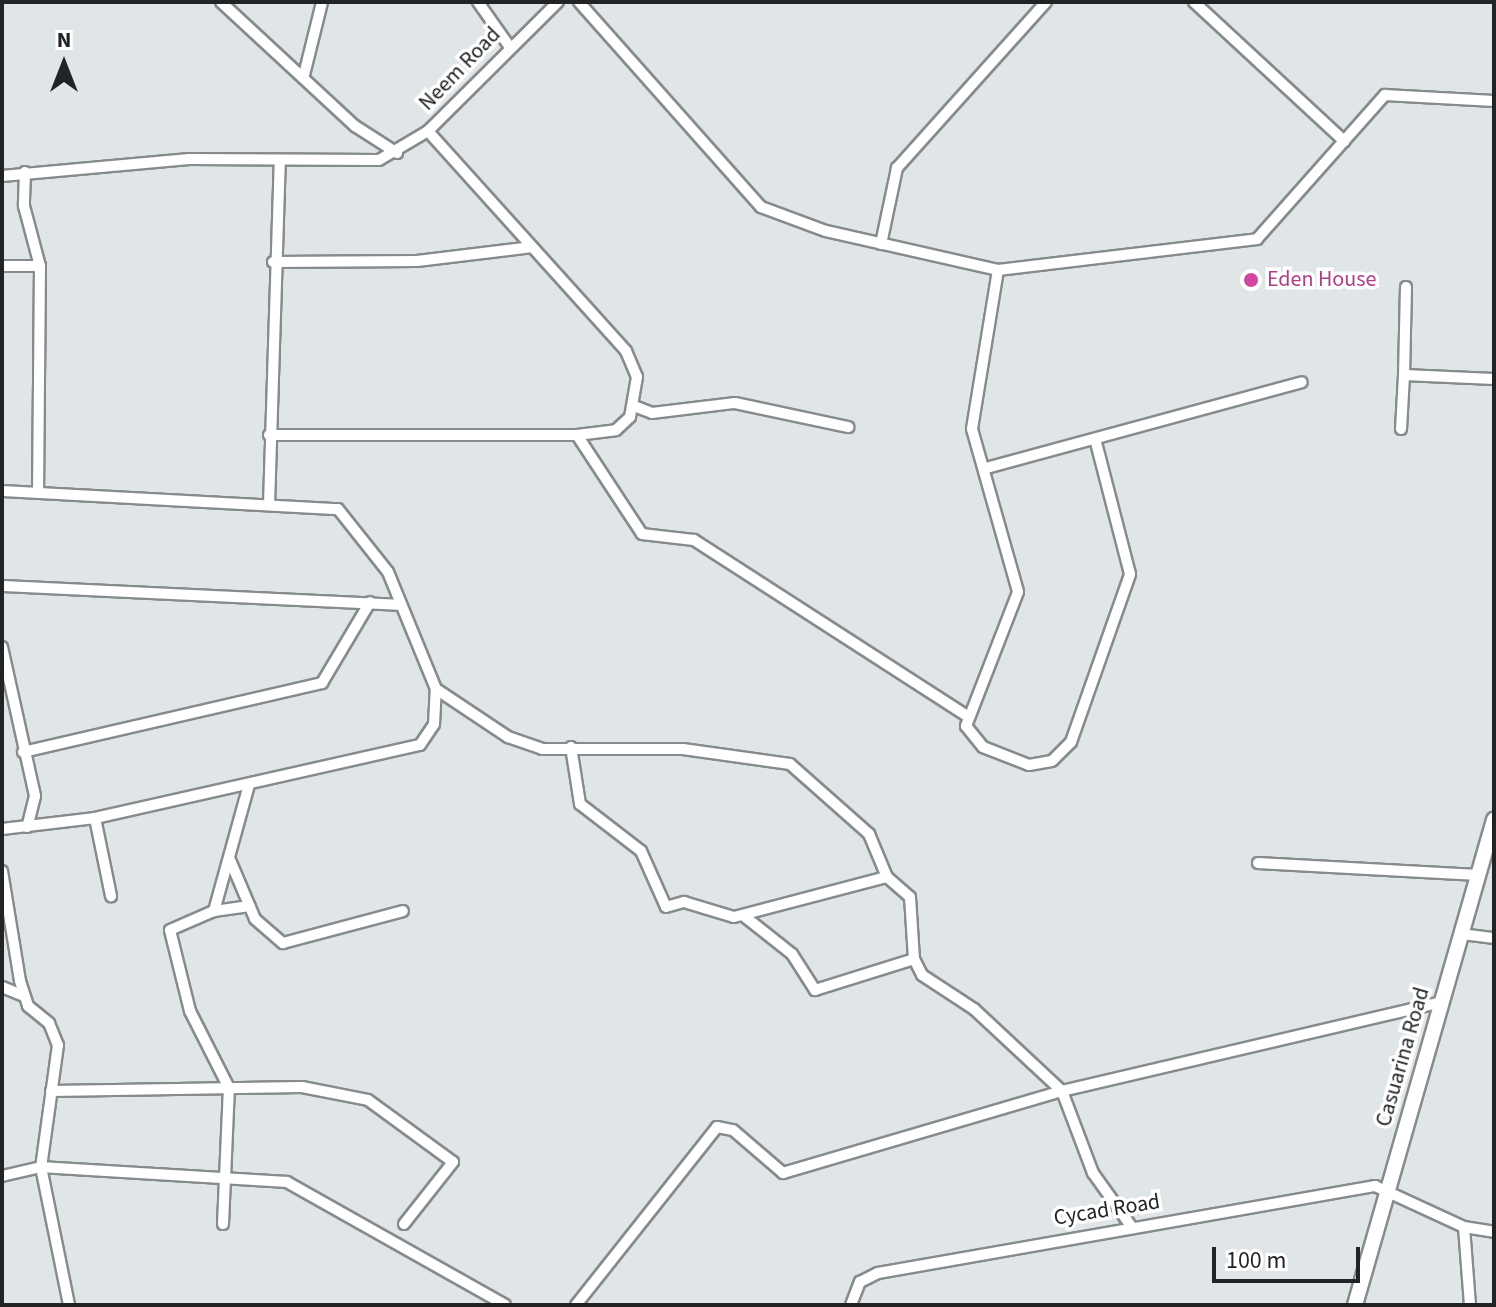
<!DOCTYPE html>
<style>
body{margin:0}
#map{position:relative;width:1496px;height:1307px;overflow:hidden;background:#e0e5e8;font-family:"Source Sans 3",sans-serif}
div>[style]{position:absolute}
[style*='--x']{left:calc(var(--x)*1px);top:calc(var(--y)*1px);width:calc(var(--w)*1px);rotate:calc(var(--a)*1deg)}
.roads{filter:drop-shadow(2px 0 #868b8e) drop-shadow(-2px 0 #868b8e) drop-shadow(0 2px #868b8e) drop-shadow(0 -2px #868b8e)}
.street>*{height:10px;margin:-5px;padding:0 5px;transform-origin:5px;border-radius:5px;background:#fff}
.secondary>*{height:14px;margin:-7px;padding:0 7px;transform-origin:7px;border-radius:7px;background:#fff}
.dots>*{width:22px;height:22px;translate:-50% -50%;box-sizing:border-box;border:4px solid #fff;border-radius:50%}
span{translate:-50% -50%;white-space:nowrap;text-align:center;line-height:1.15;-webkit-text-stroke:7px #fff;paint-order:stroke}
.street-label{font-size:22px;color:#222325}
.hotel-label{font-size:22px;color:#b23c85}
.left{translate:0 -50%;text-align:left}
.frame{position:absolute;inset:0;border:4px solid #222325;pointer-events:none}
.north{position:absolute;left:24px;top:24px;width:80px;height:80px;-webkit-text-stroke:6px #fff;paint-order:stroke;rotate:0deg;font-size:22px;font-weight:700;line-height:32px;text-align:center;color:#222325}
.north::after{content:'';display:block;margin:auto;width:28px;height:36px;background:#222325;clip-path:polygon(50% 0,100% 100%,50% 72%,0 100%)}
.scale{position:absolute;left:1212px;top:1247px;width:148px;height:36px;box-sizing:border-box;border:4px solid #222325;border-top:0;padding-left:10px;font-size:24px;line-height:28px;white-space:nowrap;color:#222325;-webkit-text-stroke:6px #fff;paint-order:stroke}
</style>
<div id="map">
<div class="roads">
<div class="street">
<div style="--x:221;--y:2;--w:183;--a:42.8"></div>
<div style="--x:355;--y:126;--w:50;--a:32.7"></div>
<div style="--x:478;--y:2;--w:54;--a:54.8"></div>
<div style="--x:579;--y:2;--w:274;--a:48.4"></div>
<div style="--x:761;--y:207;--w:69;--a:20.3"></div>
<div style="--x:826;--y:231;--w:176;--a:12.8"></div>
<div style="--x:998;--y:270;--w:261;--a:-6.8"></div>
<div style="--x:1257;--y:239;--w:193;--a:-48.4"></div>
<div style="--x:1385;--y:95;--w:109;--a:3.2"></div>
<div style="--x:1194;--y:2;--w:205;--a:42.8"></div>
<div style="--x:304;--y:75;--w:75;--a:-76.1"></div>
<div style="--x:25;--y:172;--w:34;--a:92"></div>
<div style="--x:24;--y:206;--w:62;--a:75.1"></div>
<div style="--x:40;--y:266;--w:225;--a:90.5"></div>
<div style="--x:2;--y:176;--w:188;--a:-5.2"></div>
<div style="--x:189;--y:159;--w:190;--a:0.3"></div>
<div style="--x:379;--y:160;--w:57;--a:-30.6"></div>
<div style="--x:428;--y:131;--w:183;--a:-44.8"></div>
<div style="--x:881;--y:244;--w:78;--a:-78.1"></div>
<div style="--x:897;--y:168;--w:223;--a:-48.1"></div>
<div style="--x:273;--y:262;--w:144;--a:-0.4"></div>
<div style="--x:417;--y:261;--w:116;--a:-6.9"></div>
<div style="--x:2;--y:266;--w:38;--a:0"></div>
<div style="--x:998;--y:270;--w:161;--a:99.3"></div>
<div style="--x:972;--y:429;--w:169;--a:74.2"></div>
<div style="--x:1018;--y:592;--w:144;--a:111.2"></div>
<div style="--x:966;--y:726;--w:27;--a:51"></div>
<div style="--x:983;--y:747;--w:49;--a:21.4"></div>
<div style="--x:1029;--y:765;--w:23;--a:-10"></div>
<div style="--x:1052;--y:761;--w:27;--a:-45"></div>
<div style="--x:1071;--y:742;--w:178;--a:-70.6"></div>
<div style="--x:1130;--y:574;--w:135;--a:-104.5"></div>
<div style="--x:1406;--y:287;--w:88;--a:91.3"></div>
<div style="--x:1404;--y:375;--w:90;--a:2.5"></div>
<div style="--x:634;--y:406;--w:19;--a:21"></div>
<div style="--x:652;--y:413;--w:84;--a:-6.9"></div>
<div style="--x:735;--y:403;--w:116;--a:12"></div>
<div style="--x:1401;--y:429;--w:54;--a:-86.8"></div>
<div style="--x:269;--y:435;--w:308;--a:0"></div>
<div style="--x:577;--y:435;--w:39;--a:-7"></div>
<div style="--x:616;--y:430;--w:19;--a:-43"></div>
<div style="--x:630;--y:417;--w:41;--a:-80.1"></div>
<div style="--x:637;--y:377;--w:28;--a:-113"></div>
<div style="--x:626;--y:351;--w:296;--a:-132"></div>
<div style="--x:577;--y:435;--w:118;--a:56.7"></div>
<div style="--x:642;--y:534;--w:52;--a:6.6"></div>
<div style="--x:694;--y:540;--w:325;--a:32.8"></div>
<div style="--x:986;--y:468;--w:327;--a:-15.2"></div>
<div style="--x:2;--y:491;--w:336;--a:3.1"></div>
<div style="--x:338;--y:509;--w:80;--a:51.6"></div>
<div style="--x:388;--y:572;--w:126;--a:67.7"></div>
<div style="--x:436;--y:689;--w:87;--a:33.7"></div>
<div style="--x:508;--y:737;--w:36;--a:19"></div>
<div style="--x:542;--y:749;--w:141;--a:0"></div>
<div style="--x:683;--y:749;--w:108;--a:8"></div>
<div style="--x:790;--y:764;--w:106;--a:41.5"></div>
<div style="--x:869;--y:834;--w:47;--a:67.3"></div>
<div style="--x:887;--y:877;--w:30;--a:41"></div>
<div style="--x:910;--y:897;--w:62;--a:86.3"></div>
<div style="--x:914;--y:959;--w:18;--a:63"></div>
<div style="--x:922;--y:975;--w:62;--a:33.2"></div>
<div style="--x:974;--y:1009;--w:120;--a:43"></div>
<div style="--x:1062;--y:1091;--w:88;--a:69.3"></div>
<div style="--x:1093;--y:1173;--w:65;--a:54.4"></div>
<div style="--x:269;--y:505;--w:344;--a:-88.2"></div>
<div style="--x:2;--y:586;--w:396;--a:2.7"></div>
<div style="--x:2;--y:647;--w:153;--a:77.5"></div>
<div style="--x:35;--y:796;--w:32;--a:104"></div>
<div style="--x:571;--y:747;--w:58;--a:81"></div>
<div style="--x:580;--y:804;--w:77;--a:37.6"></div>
<div style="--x:641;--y:851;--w:61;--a:65.9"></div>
<div style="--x:666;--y:907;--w:19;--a:-16"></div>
<div style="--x:684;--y:902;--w:52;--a:16.7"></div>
<div style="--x:734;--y:917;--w:158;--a:-14.7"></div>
<div style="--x:23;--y:752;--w:307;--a:-13"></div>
<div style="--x:322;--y:683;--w:94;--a:-59.3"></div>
<div style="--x:95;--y:818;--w:80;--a:78.4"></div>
<div style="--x:2;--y:829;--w:94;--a:-6.7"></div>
<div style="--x:95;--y:818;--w:333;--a:-12.7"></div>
<div style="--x:420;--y:745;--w:25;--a:-56"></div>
<div style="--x:434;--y:724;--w:35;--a:-87"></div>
<div style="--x:230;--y:860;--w:64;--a:67"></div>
<div style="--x:255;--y:919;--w:37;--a:41"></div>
<div style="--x:283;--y:943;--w:124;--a:-14.9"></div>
<div style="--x:1258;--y:863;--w:220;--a:3.1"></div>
<div style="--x:2;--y:871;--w:111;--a:80.7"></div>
<div style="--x:20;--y:981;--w:26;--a:72"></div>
<div style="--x:28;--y:1006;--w:27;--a:39"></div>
<div style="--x:49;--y:1023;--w:24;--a:68"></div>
<div style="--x:58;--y:1045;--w:123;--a:97.9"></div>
<div style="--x:41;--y:1167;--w:141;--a:78.5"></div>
<div style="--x:214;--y:911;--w:36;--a:-8"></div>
<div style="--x:744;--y:916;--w:61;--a:38.4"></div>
<div style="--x:792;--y:954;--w:43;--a:57.4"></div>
<div style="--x:815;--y:990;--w:104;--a:-17.4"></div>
<div style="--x:1461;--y:934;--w:33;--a:7"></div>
<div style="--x:2;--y:987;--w:24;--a:22"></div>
<div style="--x:51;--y:1091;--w:251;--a:-0.9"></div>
<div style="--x:302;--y:1087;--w:67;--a:11.1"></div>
<div style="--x:368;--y:1100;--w:105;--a:36.1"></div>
<div style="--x:453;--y:1162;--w:79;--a:128.3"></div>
<div style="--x:2;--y:1176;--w:40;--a:-13"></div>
<div style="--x:41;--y:1167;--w:246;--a:3.5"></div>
<div style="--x:287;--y:1182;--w:250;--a:29.4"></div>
<div style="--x:223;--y:1224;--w:136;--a:-87.5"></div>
<div style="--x:229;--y:1088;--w:86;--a:-116.9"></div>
<div style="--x:190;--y:1011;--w:83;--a:-103.9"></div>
<div style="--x:170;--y:930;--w:48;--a:-23.4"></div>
<div style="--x:214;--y:911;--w:131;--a:-74.5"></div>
<div style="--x:1464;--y:1227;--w:30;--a:9"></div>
<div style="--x:576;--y:1305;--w:227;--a:-51.6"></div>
<div style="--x:717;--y:1127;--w:16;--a:11"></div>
<div style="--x:733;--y:1130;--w:66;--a:40.7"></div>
<div style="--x:783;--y:1173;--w:291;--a:-16.4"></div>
<div style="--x:1062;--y:1091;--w:389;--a:-13.2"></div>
<div style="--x:851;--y:1305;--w:25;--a:-69"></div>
<div style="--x:860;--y:1282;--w:20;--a:-27"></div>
<div style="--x:878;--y:1273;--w:505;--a:-9.93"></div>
<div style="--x:1375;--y:1186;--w:98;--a:24.7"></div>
<div style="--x:1464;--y:1227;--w:78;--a:85.6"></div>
</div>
<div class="secondary">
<div style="--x:1355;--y:1305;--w:505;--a:-74.01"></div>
</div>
</div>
<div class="dots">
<div style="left:1251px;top:280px;background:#d1479c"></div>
</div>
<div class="street-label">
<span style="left:460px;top:69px;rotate:-46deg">Neem Road</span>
<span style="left:1403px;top:1057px;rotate:-74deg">Casuarina Road</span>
<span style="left:1107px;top:1210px;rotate:-9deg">Cycad Road</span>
</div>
<div class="hotel-label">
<span class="left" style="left:1267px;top:280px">Eden House</span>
</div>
<div class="frame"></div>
<div class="north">N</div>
<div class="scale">100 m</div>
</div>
